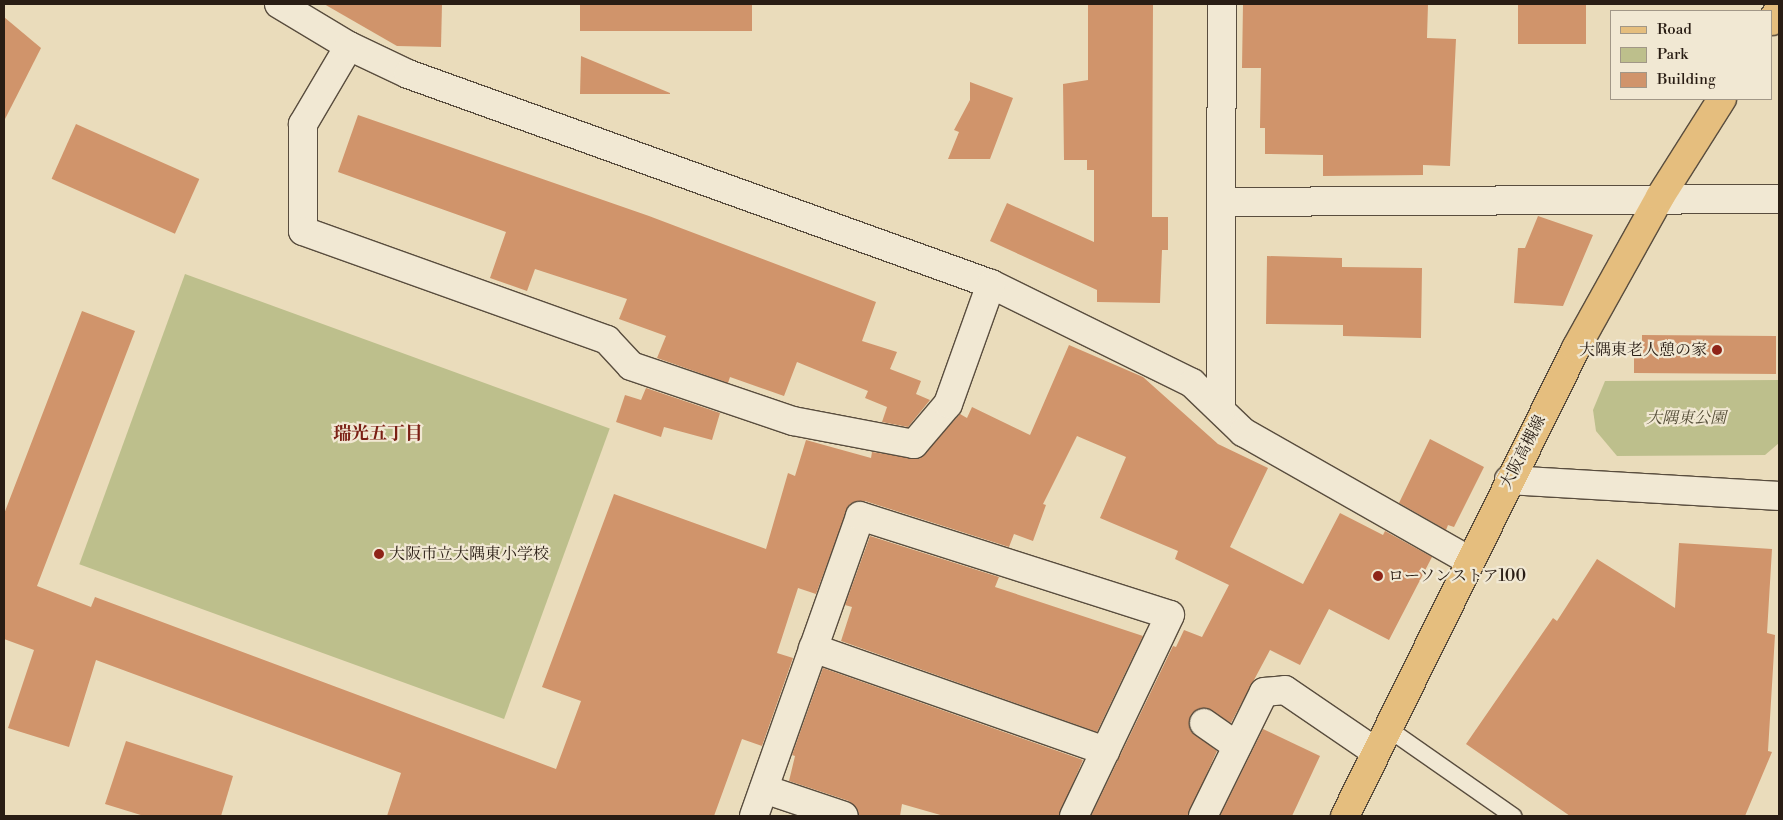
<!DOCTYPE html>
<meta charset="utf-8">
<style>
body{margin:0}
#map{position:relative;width:1783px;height:820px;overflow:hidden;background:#eadcbb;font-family:"Libre Bodoni","Noto Serif JP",serif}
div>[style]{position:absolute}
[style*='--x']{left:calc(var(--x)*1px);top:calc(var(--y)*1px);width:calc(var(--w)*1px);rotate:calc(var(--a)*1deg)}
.green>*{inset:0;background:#bdbf8c;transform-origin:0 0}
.building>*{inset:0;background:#d0946b;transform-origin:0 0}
.roads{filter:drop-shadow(1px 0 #594d3e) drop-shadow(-1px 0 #594d3e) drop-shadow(0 1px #594d3e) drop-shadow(0 -1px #594d3e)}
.lane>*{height:16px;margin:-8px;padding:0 8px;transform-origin:8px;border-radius:8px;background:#f1e8d3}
.street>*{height:28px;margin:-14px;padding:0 14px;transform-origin:14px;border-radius:14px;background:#f1e8d3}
.secondary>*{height:28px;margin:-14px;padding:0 14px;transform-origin:14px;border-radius:14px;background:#f1e8d3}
.primary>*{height:28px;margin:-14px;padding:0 14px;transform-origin:14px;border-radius:14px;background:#e5be7e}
.dots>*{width:14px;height:14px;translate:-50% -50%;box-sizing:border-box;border:2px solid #f1e8d3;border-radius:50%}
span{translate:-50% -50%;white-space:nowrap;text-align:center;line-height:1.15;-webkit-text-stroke:4.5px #f1e8d3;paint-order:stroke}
.poi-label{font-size:16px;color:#291d14}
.right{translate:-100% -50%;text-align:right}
.left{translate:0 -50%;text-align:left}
.park-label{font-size:16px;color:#554e38;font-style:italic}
.street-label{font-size:16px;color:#291d14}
.neighbourhood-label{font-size:18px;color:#7a1f14;font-weight:700}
.frame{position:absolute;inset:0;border:5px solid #291d14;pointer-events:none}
.legend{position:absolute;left:1610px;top:10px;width:162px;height:90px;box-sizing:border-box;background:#f1e8d3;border:1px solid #a19787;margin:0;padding:6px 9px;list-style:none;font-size:15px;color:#291d14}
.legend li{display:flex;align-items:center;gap:10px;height:25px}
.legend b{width:25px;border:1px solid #a19787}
</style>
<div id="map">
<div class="green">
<div style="left:185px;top:274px;width:452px;height:309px;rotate:20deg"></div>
<div style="clip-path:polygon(1779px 380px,1779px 443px,1765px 455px,1617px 456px,1596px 431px,1593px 410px,1605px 381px)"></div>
</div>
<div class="building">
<div style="clip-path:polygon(324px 4px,442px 4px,441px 47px,397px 46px)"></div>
<div style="left:580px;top:4px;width:172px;height:27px"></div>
<div style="clip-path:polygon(1088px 4px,1153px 4px,1152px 217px,1168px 217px,1168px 250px,1162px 250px,1160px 303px,1097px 302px,1097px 290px,990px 241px,1007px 203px,1094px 242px,1094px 170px,1087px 170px,1087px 160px,1064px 160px,1063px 84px,1088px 80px)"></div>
<div style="clip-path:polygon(1243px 4px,1428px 4px,1427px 38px,1456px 39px,1450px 166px,1423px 165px,1423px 175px,1323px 176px,1323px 155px,1265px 154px,1265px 128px,1260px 128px,1261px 68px,1242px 68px)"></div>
<div style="left:1518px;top:4px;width:68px;height:40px"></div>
<div style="clip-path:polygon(4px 17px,41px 48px,4px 121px)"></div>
<div style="clip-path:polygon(581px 56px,670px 93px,670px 94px,580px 94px)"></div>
<div style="clip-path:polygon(970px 82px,1013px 98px,990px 159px,948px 159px,959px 132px,954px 130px,970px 100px)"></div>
<div style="clip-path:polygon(358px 115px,649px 216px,876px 302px,862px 341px,897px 352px,890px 369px,921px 381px,916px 394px,930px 400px,908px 427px,882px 422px,887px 407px,865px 398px,868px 391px,797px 362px,784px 396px,730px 377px,728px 383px,657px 358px,666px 336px,619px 319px,627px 299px,535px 269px,527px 291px,490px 278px,506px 232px,338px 172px)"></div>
<div style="left:76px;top:124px;width:135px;height:60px;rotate:24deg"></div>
<div style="clip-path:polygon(1538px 216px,1593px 235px,1563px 306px,1514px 303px,1518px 248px,1525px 248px)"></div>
<div style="clip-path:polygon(1267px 256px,1342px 258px,1342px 267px,1422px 268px,1421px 338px,1343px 336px,1343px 325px,1266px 324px)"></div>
<div style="clip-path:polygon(82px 311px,135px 331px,37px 586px,91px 607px,95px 597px,556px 769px,581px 701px,542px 687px,614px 494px,766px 549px,788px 473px,795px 476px,806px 440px,871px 458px,872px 452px,919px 459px,960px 414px,967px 418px,972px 407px,1030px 435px,1069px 345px,1143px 377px,1218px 444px,1268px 468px,1230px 547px,1303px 584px,1340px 513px,1383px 535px,1385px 531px,1432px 557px,1389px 640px,1329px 609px,1300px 665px,1270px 650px,1231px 723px,1206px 708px,1192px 714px,1190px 730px,1217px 751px,1188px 816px,1091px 816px,1173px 646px,1176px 647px,1184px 630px,1202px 637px,1229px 585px,1175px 559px,1178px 551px,1100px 518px,1126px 457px,1077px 436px,1043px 504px,1046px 505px,1033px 541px,1014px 534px,1009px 547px,865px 501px,849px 505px,816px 594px,798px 588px,777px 653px,793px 658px,762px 746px,742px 739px,714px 816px,387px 816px,401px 773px,96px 660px,69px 747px,8px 728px,34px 650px,4px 639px,4px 514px)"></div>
<div style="clip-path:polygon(1642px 335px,1776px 336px,1776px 374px,1634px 373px,1634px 343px,1642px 343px)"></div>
<div style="clip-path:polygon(646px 388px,720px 413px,712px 440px,664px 427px,661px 437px,616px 422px,625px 395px,641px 400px)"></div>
<div style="clip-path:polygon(1430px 439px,1484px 467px,1454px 527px,1448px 525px,1446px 530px,1399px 503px)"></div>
<div style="clip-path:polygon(870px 536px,999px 577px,995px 587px,1143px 636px,1097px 732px,841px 641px,852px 607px,845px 605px)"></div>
<div style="clip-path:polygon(1679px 543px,1772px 549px,1767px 633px,1775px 635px,1768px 751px,1772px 752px,1745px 816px,1570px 816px,1466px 744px,1553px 618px,1557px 621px,1597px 559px,1675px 608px)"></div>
<div style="clip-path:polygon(823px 668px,1083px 760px,1059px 816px,944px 816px,902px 804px,900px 816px,859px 816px,849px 801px,789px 781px,795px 756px,792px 755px)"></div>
<div style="clip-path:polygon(1263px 729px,1320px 756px,1292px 816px,1220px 816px)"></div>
<div style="clip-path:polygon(126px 741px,233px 776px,221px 816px,144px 816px,105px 804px)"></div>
</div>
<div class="roads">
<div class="lane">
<div style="--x:1387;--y:728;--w:154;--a:34.9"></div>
</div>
<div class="street">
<div style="--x:279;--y:4;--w:82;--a:31"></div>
<div style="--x:349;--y:46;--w:65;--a:25.4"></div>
<div style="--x:408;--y:74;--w:620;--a:19.81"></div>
<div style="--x:991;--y:284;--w:224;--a:26.2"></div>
<div style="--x:1192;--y:383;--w:71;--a:43.9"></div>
<div style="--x:1243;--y:432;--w:259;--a:29.6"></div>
<div style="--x:349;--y:46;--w:91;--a:120.5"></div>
<div style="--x:303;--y:124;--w:107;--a:90"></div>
<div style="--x:303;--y:231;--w:323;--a:19.7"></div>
<div style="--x:607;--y:340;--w:35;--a:47"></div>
<div style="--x:631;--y:366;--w:171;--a:18.8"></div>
<div style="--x:793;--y:421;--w:123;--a:10.8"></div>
<div style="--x:914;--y:444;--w:52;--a:-49.6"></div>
<div style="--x:948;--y:404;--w:127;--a:-70.3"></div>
<div style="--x:1221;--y:202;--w:558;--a:-0.31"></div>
<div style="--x:1221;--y:410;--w:406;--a:-89.9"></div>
<div style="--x:813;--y:648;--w:310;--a:19.4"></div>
<div style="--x:1204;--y:723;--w:40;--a:34.9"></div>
<div style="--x:764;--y:789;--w:84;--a:18.6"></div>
<div style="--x:754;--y:816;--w:318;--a:-70.5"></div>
<div style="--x:860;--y:516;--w:325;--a:17.7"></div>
<div style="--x:1170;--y:615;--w:223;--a:115.5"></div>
<div style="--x:1203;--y:816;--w:138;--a:-63.8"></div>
<div style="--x:1264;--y:692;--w:21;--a:-5"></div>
<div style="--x:1285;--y:690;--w:110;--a:34.3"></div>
</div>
<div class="secondary">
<div style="--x:1509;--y:480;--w:270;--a:3.4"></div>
</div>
<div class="primary">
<div style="--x:1772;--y:21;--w:14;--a:-60"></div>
<div style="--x:1345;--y:816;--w:522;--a:-63.73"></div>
<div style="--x:1576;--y:348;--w:173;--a:-60.9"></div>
<div style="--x:1660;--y:197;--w:116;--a:-57.7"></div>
</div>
</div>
<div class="dots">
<div style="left:1717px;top:350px;background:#8f2418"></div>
<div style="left:379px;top:554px;background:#8f2418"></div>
<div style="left:1378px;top:576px;background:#8f2418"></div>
</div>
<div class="poi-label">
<span class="right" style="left:1707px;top:350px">大隅東老人憩の家</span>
<span class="left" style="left:389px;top:554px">大阪市立大隅東小学校</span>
<span class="left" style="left:1388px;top:576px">ローソンストア100</span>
</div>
<div class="park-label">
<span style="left:1686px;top:418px">大隅東公園</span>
</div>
<div class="street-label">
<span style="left:1523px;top:452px;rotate:-63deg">大阪高槻線</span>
</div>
<div class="neighbourhood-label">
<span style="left:378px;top:434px">瑞光五丁目</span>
</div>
<div class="frame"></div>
<ul class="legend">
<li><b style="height:6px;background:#e5be7e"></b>Road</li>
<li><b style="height:14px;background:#bdbf8c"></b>Park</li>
<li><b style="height:14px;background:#d0946b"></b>Building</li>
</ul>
</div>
